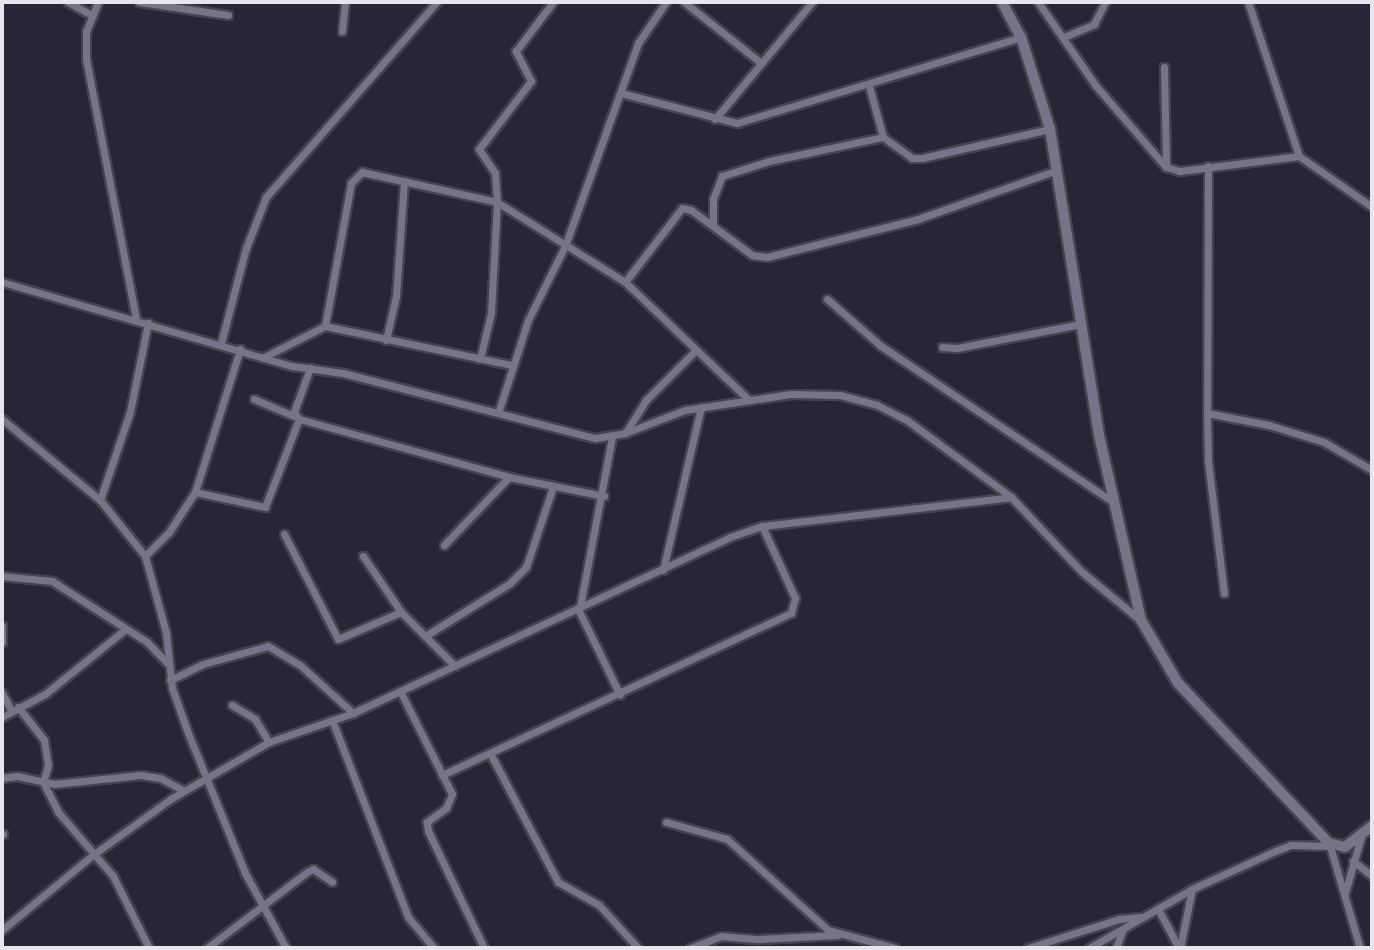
<!DOCTYPE html>
<style>
body{margin:0}
#map{position:relative;width:1374px;height:950px;overflow:hidden;background:#2a2536;font-family:"Noto Sans",sans-serif}
div>[style]{position:absolute}
[style*='--x']{left:calc(var(--x)*1px);top:calc(var(--y)*1px);width:calc(var(--w)*1px);rotate:calc(var(--a)*1deg)}
.roads{filter:drop-shadow(2px 0 #464250) drop-shadow(-2px 0 #464250) drop-shadow(0 2px #464250) drop-shadow(0 -2px #464250)}
.street>*{height:7px;margin:-3.5px;padding:0 3.5px;transform-origin:3.5px;border-radius:3.5px;background:#797387}
.secondary>*{height:10px;margin:-5px;padding:0 5px;transform-origin:5px;border-radius:5px;background:#797387}
span{translate:-50% -50%;white-space:nowrap;text-align:center;line-height:1.15;-webkit-text-stroke:7px #211c2c;paint-order:stroke}
.frame{position:absolute;inset:0;border:4px solid #e8e5f0;pointer-events:none}
</style>
<div id="map">
<div class="roads">
<div class="street">
<div style="--x:68;--y:2;--w:25;--a:29"></div>
<div style="--x:98;--y:2;--w:31;--a:112"></div>
<div style="--x:86;--y:31;--w:28;--a:90"></div>
<div style="--x:86;--y:59;--w:265;--a:79.1"></div>
<div style="--x:139;--y:2;--w:90;--a:8.3"></div>
<div style="--x:684;--y:2;--w:98;--a:38.4"></div>
<div style="--x:1038;--y:2;--w:102;--a:55.4"></div>
<div style="--x:1096;--y:86;--w:107;--a:49.2"></div>
<div style="--x:1166;--y:167;--w:15;--a:16"></div>
<div style="--x:1180;--y:171;--w:120;--a:-7.2"></div>
<div style="--x:1299;--y:156;--w:89;--a:34.9"></div>
<div style="--x:1248;--y:2;--w:162;--a:71.7"></div>
<div style="--x:342;--y:31;--w:29;--a:-84"></div>
<div style="--x:1064;--y:37;--w:33;--a:-23"></div>
<div style="--x:1094;--y:24;--w:25;--a:-63"></div>
<div style="--x:1164;--y:67;--w:99;--a:88.8"></div>
<div style="--x:869;--y:86;--w:53;--a:74.6"></div>
<div style="--x:621;--y:93;--w:120;--a:14.5"></div>
<div style="--x:737;--y:123;--w:297;--a:-16.8"></div>
<div style="--x:715;--y:119;--w:152;--a:-50.3"></div>
<div style="--x:1208;--y:166;--w:247;--a:90.2"></div>
<div style="--x:1207;--y:413;--w:63;--a:11"></div>
<div style="--x:1269;--y:425;--w:58;--a:17.2"></div>
<div style="--x:1324;--y:442;--w:56;--a:30.3"></div>
<div style="--x:713;--y:225;--w:26;--a:-90"></div>
<div style="--x:713;--y:199;--w:25;--a:-69"></div>
<div style="--x:722;--y:176;--w:49;--a:-17.7"></div>
<div style="--x:769;--y:161;--w:116;--a:-11.9"></div>
<div style="--x:883;--y:137;--w:36;--a:36"></div>
<div style="--x:912;--y:158;--w:10;--a:0"></div>
<div style="--x:922;--y:158;--w:131;--a:-12.8"></div>
<div style="--x:2;--y:282;--w:302;--a:16.2"></div>
<div style="--x:292;--y:366;--w:51;--a:7.8"></div>
<div style="--x:343;--y:373;--w:260;--a:14.5"></div>
<div style="--x:595;--y:438;--w:30;--a:-9"></div>
<div style="--x:625;--y:433;--w:64;--a:-21"></div>
<div style="--x:685;--y:410;--w:107;--a:-8.6"></div>
<div style="--x:791;--y:394;--w:49;--a:1.2"></div>
<div style="--x:840;--y:395;--w:38;--a:15"></div>
<div style="--x:877;--y:405;--w:35;--a:27"></div>
<div style="--x:908;--y:421;--w:128;--a:36.4"></div>
<div style="--x:1011;--y:497;--w:103;--a:46.6"></div>
<div style="--x:1082;--y:572;--w:75;--a:39.6"></div>
<div style="--x:625;--y:282;--w:93;--a:-52.4"></div>
<div style="--x:682;--y:208;--w:9;--a:13"></div>
<div style="--x:691;--y:210;--w:76;--a:36.4"></div>
<div style="--x:752;--y:255;--w:15;--a:8"></div>
<div style="--x:767;--y:257;--w:156;--a:-14.1"></div>
<div style="--x:918;--y:219;--w:147;--a:-19.4"></div>
<div style="--x:827;--y:299;--w:72;--a:41"></div>
<div style="--x:881;--y:346;--w:280;--a:33.9"></div>
<div style="--x:325;--y:326;--w:145;--a:-79.7"></div>
<div style="--x:351;--y:183;--w:16;--a:-45"></div>
<div style="--x:362;--y:172;--w:138;--a:12.5"></div>
<div style="--x:497;--y:202;--w:151;--a:32"></div>
<div style="--x:625;--y:282;--w:170;--a:43.6"></div>
<div style="--x:386;--y:340;--w:45;--a:-77.2"></div>
<div style="--x:396;--y:296;--w:115;--a:-86"></div>
<div style="--x:221;--y:343;--w:98;--a:-75.3"></div>
<div style="--x:246;--y:248;--w:55;--a:-68.6"></div>
<div style="--x:266;--y:197;--w:259;--a:-48.8"></div>
<div style="--x:942;--y:347;--w:15;--a:4"></div>
<div style="--x:957;--y:348;--w:126;--a:-11"></div>
<div style="--x:264;--y:357;--w:68;--a:-26.9"></div>
<div style="--x:325;--y:326;--w:191;--a:11.8"></div>
<div style="--x:480;--y:359;--w:47;--a:-76.6"></div>
<div style="--x:491;--y:313;--w:111;--a:-86.9"></div>
<div style="--x:497;--y:202;--w:29;--a:-94"></div>
<div style="--x:495;--y:173;--w:29;--a:-124"></div>
<div style="--x:479;--y:149;--w:86;--a:-52.6"></div>
<div style="--x:531;--y:81;--w:34;--a:-117"></div>
<div style="--x:516;--y:51;--w:61;--a:-52.9"></div>
<div style="--x:254;--y:399;--w:46;--a:23.2"></div>
<div style="--x:499;--y:410;--w:95;--a:-72.1"></div>
<div style="--x:528;--y:320;--w:83;--a:-63.4"></div>
<div style="--x:565;--y:246;--w:216;--a:-70.2"></div>
<div style="--x:638;--y:43;--w:50;--a:-55.7"></div>
<div style="--x:1207;--y:413;--w:48;--a:88.8"></div>
<div style="--x:1208;--y:461;--w:133;--a:83.1"></div>
<div style="--x:2;--y:419;--w:127;--a:39.6"></div>
<div style="--x:100;--y:500;--w:72;--a:51.2"></div>
<div style="--x:145;--y:556;--w:80;--a:74.7"></div>
<div style="--x:166;--y:633;--w:55;--a:83.8"></div>
<div style="--x:172;--y:688;--w:48;--a:70.4"></div>
<div style="--x:188;--y:733;--w:151;--a:67.8"></div>
<div style="--x:245;--y:873;--w:85;--a:61.3"></div>
<div style="--x:299;--y:419;--w:218;--a:15.4"></div>
<div style="--x:509;--y:477;--w:97;--a:11.3"></div>
<div style="--x:626;--y:432;--w:38;--a:-58"></div>
<div style="--x:646;--y:400;--w:71;--a:-45"></div>
<div style="--x:612;--y:437;--w:177;--a:100.7"></div>
<div style="--x:579;--y:611;--w:93;--a:64"></div>
<div style="--x:195;--y:492;--w:72;--a:12.1"></div>
<div style="--x:265;--y:507;--w:94;--a:-68.9"></div>
<div style="--x:299;--y:419;--w:9;--a:-126"></div>
<div style="--x:294;--y:412;--w:47;--a:-70"></div>
<div style="--x:100;--y:500;--w:93;--a:-71.2"></div>
<div style="--x:130;--y:412;--w:91;--a:-78.6"></div>
<div style="--x:284;--y:534;--w:118;--a:62.8"></div>
<div style="--x:338;--y:639;--w:69;--a:-23.2"></div>
<div style="--x:444;--y:545;--w:94;--a:-46.3"></div>
<div style="--x:145;--y:556;--w:34;--a:-45"></div>
<div style="--x:169;--y:532;--w:48;--a:-57"></div>
<div style="--x:195;--y:492;--w:150;--a:-72.5"></div>
<div style="--x:363;--y:556;--w:68;--a:55.8"></div>
<div style="--x:401;--y:612;--w:76;--a:45"></div>
<div style="--x:663;--y:570;--w:167;--a:-76.9"></div>
<div style="--x:2;--y:576;--w:50;--a:5.7"></div>
<div style="--x:52;--y:581;--w:113;--a:32.7"></div>
<div style="--x:147;--y:642;--w:29;--a:46"></div>
<div style="--x:2;--y:626;--w:16;--a:90"></div>
<div style="--x:425;--y:636;--w:100;--a:-31.9"></div>
<div style="--x:510;--y:583;--w:23;--a:-45"></div>
<div style="--x:526;--y:567;--w:84;--a:-71.4"></div>
<div style="--x:170;--y:680;--w:37;--a:-26"></div>
<div style="--x:203;--y:664;--w:67;--a:-15.5"></div>
<div style="--x:268;--y:646;--w:37;--a:31"></div>
<div style="--x:300;--y:665;--w:72;--a:42.2"></div>
<div style="--x:400;--y:691;--w:115;--a:63.2"></div>
<div style="--x:452;--y:794;--w:15;--a:113"></div>
<div style="--x:446;--y:808;--w:24;--a:144"></div>
<div style="--x:427;--y:822;--w:9;--a:84"></div>
<div style="--x:428;--y:831;--w:130;--a:64.4"></div>
<div style="--x:2;--y:693;--w:19;--a:62"></div>
<div style="--x:232;--y:705;--w:27;--a:31"></div>
<div style="--x:255;--y:719;--w:27;--a:59"></div>
<div style="--x:18;--y:707;--w:42;--a:51.8"></div>
<div style="--x:44;--y:740;--w:25;--a:81"></div>
<div style="--x:48;--y:765;--w:18;--a:106"></div>
<div style="--x:43;--y:782;--w:34;--a:63"></div>
<div style="--x:58;--y:812;--w:84;--a:49.3"></div>
<div style="--x:113;--y:876;--w:80;--a:63.4"></div>
<div style="--x:2;--y:717;--w:49;--a:-28.1"></div>
<div style="--x:45;--y:694;--w:100;--a:-38.9"></div>
<div style="--x:332;--y:720;--w:211;--a:68.9"></div>
<div style="--x:408;--y:917;--w:40;--a:50"></div>
<div style="--x:491;--y:755;--w:144;--a:62.2"></div>
<div style="--x:558;--y:882;--w:47;--a:29.3"></div>
<div style="--x:599;--y:905;--w:58;--a:47.8"></div>
<div style="--x:442;--y:775;--w:385;--a:-24.9"></div>
<div style="--x:791;--y:613;--w:16;--a:-75"></div>
<div style="--x:795;--y:598;--w:79;--a:-114.6"></div>
<div style="--x:2;--y:778;--w:15;--a:-8"></div>
<div style="--x:17;--y:776;--w:38;--a:12"></div>
<div style="--x:54;--y:784;--w:87;--a:-5.9"></div>
<div style="--x:141;--y:775;--w:19;--a:9"></div>
<div style="--x:160;--y:778;--w:27;--a:28"></div>
<div style="--x:666;--y:822;--w:63;--a:15.6"></div>
<div style="--x:727;--y:839;--w:136;--a:42"></div>
<div style="--x:828;--y:930;--w:69;--a:15"></div>
<div style="--x:2;--y:834;--w:1;--a:0"></div>
<div style="--x:1329;--y:843;--w:109;--a:73.6"></div>
<div style="--x:1353;--y:861;--w:24;--a:38"></div>
<div style="--x:1345;--y:893;--w:58;--a:-74.1"></div>
<div style="--x:1158;--y:909;--w:44;--a:61.7"></div>
<div style="--x:2;--y:930;--w:119;--a:-39.6"></div>
<div style="--x:94;--y:854;--w:96;--a:-35.7"></div>
<div style="--x:172;--y:798;--w:112;--a:-30"></div>
<div style="--x:269;--y:742;--w:89;--a:-19"></div>
<div style="--x:353;--y:713;--w:416;--a:-25"></div>
<div style="--x:730;--y:537;--w:34;--a:-19"></div>
<div style="--x:762;--y:526;--w:251;--a:-6.6"></div>
<div style="--x:207;--y:948;--w:126;--a:-37.2"></div>
<div style="--x:307;--y:872;--w:7;--a:-27"></div>
<div style="--x:313;--y:869;--w:23;--a:34"></div>
<div style="--x:690;--y:948;--w:33;--a:-21"></div>
<div style="--x:721;--y:936;--w:37;--a:5"></div>
<div style="--x:758;--y:939;--w:80;--a:-2.9"></div>
<div style="--x:1028;--y:948;--w:96;--a:-17.7"></div>
<div style="--x:1119;--y:919;--w:22;--a:-5"></div>
<div style="--x:1089;--y:948;--w:119;--a:-29.8"></div>
<div style="--x:1192;--y:889;--w:91;--a:-24.6"></div>
<div style="--x:1275;--y:851;--w:17;--a:-21"></div>
<div style="--x:1291;--y:845;--w:40;--a:1.4"></div>
<div style="--x:1116;--y:948;--w:20;--a:-70"></div>
<div style="--x:1180;--y:948;--w:60;--a:-78.5"></div>
</div>
<div class="secondary">
<div style="--x:1002;--y:2;--w:40;--a:62"></div>
<div style="--x:1021;--y:37;--w:96;--a:72.5"></div>
<div style="--x:1050;--y:129;--w:310;--a:80.9"></div>
<div style="--x:1099;--y:435;--w:190;--a:77.2"></div>
<div style="--x:1141;--y:620;--w:73;--a:59.6"></div>
<div style="--x:1178;--y:683;--w:220;--a:46.7"></div>
<div style="--x:1329;--y:843;--w:16;--a:14"></div>
<div style="--x:1345;--y:847;--w:34;--a:-38"></div>
</div>
</div>
<div class="frame"></div>
</div>
